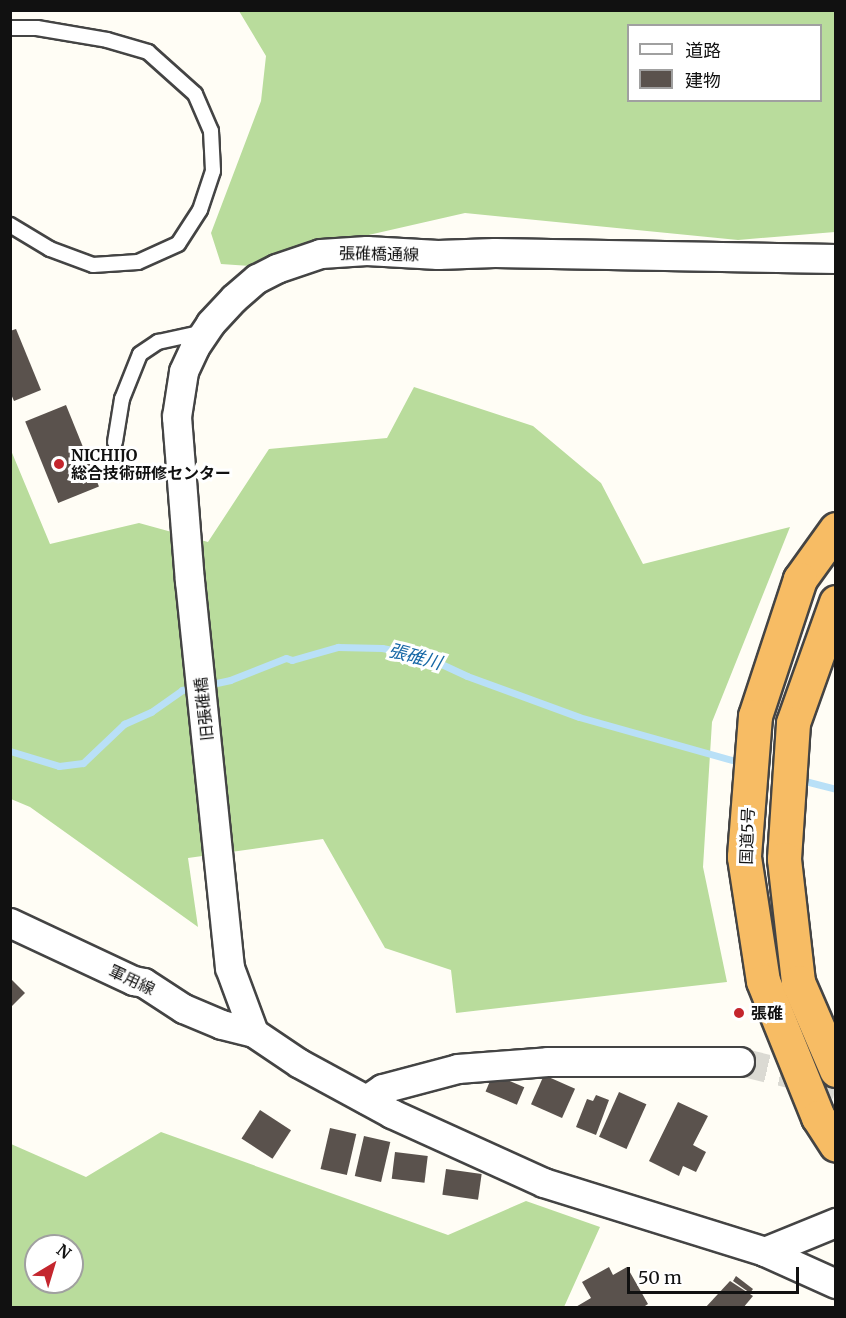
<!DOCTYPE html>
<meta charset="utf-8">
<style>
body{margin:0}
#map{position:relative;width:846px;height:1318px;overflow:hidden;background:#fffdf5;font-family:Merriweather,"Noto Sans JP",serif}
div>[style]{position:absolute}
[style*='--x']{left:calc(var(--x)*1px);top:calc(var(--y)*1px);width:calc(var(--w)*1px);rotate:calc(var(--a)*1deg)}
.forest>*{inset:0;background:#b9dc9c}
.stream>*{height:7px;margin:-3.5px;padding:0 3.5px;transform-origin:3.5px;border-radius:3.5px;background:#b9e0f7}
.building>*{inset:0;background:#5a524d;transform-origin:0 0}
.minor-tunnel>*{height:28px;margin-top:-14px;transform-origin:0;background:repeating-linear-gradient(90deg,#dbdad3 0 28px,transparent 0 42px)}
.roads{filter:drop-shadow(2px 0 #444) drop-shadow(-2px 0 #444) drop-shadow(0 2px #444) drop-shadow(0 -2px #444)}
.service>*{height:14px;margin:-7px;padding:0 7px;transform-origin:7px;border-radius:7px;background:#fff}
.minor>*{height:28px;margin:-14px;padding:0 14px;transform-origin:14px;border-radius:14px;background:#fff}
.trunk>*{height:33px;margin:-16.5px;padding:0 16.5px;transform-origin:16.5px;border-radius:16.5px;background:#f7bc64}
.dots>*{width:16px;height:16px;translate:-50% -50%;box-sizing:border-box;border:3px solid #fff;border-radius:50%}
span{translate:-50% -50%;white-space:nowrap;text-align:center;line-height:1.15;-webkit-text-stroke:6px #fff;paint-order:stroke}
.street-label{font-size:16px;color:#111}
.poi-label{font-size:16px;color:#111;font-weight:700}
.left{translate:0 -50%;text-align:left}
.water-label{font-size:18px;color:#1768a6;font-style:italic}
.frame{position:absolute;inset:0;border:12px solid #111;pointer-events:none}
.legend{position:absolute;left:627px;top:24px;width:195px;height:78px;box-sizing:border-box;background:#fff;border:2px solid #a0a0a0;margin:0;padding:8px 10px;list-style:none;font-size:18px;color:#111}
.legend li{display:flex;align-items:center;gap:12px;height:30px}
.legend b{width:30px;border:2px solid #a0a0a0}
.north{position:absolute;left:24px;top:1234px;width:60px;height:60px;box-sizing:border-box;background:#fff;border:2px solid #a0a0a0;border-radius:50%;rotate:38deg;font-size:16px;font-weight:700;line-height:24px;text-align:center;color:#111}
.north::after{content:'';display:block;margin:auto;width:21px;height:27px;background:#c4262e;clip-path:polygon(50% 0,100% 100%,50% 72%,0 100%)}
.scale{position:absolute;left:627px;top:1267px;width:172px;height:27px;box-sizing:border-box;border:3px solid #111;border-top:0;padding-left:8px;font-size:18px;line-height:21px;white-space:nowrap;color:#111;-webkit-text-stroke:4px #fff;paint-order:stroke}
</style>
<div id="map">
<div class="forest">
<div style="clip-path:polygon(evenodd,239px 11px,835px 11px,835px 232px,738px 240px,465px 213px,294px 252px,250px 266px,221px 264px,211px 233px,261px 101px,266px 56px,239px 11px,628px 26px,820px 26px,820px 100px,628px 100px,628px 26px)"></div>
<div style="clip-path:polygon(414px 387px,533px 426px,601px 483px,643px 564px,790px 527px,712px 722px,703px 867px,727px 982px,456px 1013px,451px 970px,385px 948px,323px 839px,188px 858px,198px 927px,30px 807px,11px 799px,10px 448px,50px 544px,139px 523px,208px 542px,269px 449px,387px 438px)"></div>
<div style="clip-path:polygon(evenodd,161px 1132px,448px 1235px,526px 1201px,600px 1227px,564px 1307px,11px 1307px,11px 1144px,86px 1177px,161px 1132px,36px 1246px,72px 1246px,72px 1282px,36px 1282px,36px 1246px)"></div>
</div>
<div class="stream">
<div style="--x:207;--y:685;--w:24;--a:-12"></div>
<div style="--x:230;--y:680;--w:60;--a:-21.4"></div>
<div style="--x:286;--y:658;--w:6;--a:18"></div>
<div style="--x:292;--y:660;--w:48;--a:-15.8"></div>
<div style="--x:338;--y:647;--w:44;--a:1.3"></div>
<div style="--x:382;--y:648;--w:43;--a:10.8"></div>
<div style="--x:424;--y:656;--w:47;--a:24.9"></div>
<div style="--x:467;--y:676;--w:119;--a:20.1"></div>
<div style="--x:579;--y:717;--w:170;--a:15.7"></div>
<div style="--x:10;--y:751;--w:51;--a:17"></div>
<div style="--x:59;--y:766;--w:24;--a:-7"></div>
<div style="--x:83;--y:763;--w:57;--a:-43.6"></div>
<div style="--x:124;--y:724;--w:30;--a:-24"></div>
<div style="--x:151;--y:712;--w:38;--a:-35"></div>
<div style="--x:182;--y:690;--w:14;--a:-12"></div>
<div style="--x:797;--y:779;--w:40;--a:14.4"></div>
</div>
<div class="building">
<div style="clip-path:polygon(16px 329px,41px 390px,14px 401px,10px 392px,10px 331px)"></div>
<div style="left:66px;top:405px;width:88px;height:44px;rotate:68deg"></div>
<div style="clip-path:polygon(12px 980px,25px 993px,10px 1008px,10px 981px)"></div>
<div style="left:493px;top:1074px;width:34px;height:19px;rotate:23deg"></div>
<div style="left:544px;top:1075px;width:34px;height:32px;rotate:24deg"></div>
<div style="left:619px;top:1092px;width:30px;height:49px;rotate:24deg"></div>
<div style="clip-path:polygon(596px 1095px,609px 1100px,596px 1135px,576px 1127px,587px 1099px,593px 1101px)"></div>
<div style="clip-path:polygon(678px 1102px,708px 1116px,693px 1145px,706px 1152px,696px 1172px,683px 1166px,679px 1176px,649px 1161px)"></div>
<div style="left:260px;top:1110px;width:37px;height:34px;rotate:33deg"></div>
<div style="left:330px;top:1128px;width:27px;height:42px;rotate:13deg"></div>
<div style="left:364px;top:1136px;width:27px;height:41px;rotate:13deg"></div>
<div style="left:395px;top:1152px;width:33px;height:27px;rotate:7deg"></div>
<div style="left:446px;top:1169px;width:36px;height:26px;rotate:8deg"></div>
<div style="clip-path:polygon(609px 1267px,613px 1275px,627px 1267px,648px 1304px,642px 1308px,574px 1308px,591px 1298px,582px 1282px)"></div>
<div style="clip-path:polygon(736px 1276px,753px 1289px,750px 1293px,733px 1281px)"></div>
<div style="clip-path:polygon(730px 1281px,753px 1296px,743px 1308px,705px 1308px)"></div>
</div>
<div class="minor-tunnel">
<div style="--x:740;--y:1062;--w:99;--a:13.5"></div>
</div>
<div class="roads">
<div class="service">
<div style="--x:10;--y:28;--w:27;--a:0"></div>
<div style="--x:37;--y:28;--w:71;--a:9.7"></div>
<div style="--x:107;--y:40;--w:43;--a:16.3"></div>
<div style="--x:148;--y:52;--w:63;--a:41.8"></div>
<div style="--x:195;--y:94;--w:40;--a:66.6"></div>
<div style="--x:211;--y:131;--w:40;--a:87.1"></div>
<div style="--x:213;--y:171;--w:41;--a:108.4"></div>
<div style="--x:200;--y:210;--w:40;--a:122.9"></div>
<div style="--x:178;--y:244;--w:44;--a:155.8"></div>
<div style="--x:138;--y:262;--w:45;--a:176.2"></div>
<div style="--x:93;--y:265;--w:46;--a:-159.6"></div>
<div style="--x:50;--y:249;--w:47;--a:-149"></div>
<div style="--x:115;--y:442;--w:44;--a:-80.8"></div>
<div style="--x:122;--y:399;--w:48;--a:-68.2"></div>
<div style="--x:140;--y:354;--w:22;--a:-34"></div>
<div style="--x:158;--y:342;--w:47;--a:-12.3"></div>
</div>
<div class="minor">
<div style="--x:836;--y:259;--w:341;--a:-179"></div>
<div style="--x:495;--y:253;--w:57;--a:178"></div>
<div style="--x:438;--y:255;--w:71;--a:-176.8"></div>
<div style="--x:367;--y:251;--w:46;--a:176.3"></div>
<div style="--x:321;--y:254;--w:46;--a:161.2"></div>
<div style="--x:277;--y:269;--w:22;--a:153"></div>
<div style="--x:257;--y:279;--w:30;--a:139"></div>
<div style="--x:234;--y:299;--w:34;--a:133"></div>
<div style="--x:211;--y:324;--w:29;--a:124"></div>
<div style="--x:195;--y:348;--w:26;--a:115"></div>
<div style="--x:184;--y:372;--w:46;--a:98.8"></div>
<div style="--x:177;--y:417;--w:165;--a:85.5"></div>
<div style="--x:190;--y:581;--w:389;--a:84.1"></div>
<div style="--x:230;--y:968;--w:69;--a:69.7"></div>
<div style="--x:254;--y:1033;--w:55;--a:34"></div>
<div style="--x:300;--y:1064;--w:105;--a:28.5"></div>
<div style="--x:392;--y:1114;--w:167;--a:24.4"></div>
<div style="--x:544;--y:1183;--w:232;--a:17.3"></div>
<div style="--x:765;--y:1252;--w:78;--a:24.3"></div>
<div style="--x:10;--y:923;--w:137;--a:25.1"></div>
<div style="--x:134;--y:981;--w:10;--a:11"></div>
<div style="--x:144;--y:983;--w:48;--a:33"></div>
<div style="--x:184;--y:1009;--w:41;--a:22.8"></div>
<div style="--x:222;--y:1025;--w:33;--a:14"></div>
<div style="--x:367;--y:1100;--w:19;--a:-35"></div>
<div style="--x:383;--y:1089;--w:78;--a:-14.9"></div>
<div style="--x:458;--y:1069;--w:90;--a:-4.4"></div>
<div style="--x:548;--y:1062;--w:192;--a:0"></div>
<div style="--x:765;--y:1252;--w:77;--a:-22.2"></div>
</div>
<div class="trunk">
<div style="--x:836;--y:529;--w:62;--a:125.8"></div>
<div style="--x:800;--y:579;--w:144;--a:108.2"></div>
<div style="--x:755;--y:716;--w:141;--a:94.5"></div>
<div style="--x:744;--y:857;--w:125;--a:81.3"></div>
<div style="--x:763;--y:981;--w:147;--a:68"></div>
<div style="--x:818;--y:1117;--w:33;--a:57"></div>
<div style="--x:836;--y:602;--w:128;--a:109.6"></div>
<div style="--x:793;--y:723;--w:136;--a:93.8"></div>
<div style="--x:784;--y:859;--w:124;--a:83.5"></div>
<div style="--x:798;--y:982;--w:96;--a:66.6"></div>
</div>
</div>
<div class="dots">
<div style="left:59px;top:464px;background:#c4262e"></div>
<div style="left:739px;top:1013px;background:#c4262e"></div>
</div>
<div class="street-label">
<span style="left:379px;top:254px;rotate:1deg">張碓橋通線</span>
<span style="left:204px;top:709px;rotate:-96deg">旧張碓橋</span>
<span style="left:747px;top:836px;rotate:-88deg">国道5号</span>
<span style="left:132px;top:980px;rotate:25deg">軍用線</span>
</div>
<div class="poi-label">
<span class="left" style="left:71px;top:464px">NICHIJO<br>総合技術研修センター</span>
<span class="left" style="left:751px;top:1013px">張碓</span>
</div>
<div class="water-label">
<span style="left:415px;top:657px;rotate:15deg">張碓川</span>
</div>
<div class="frame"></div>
<ul class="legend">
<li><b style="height:8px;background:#fff"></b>道路</li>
<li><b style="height:16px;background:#5a524d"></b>建物</li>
</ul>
<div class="north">N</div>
<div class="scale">50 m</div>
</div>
